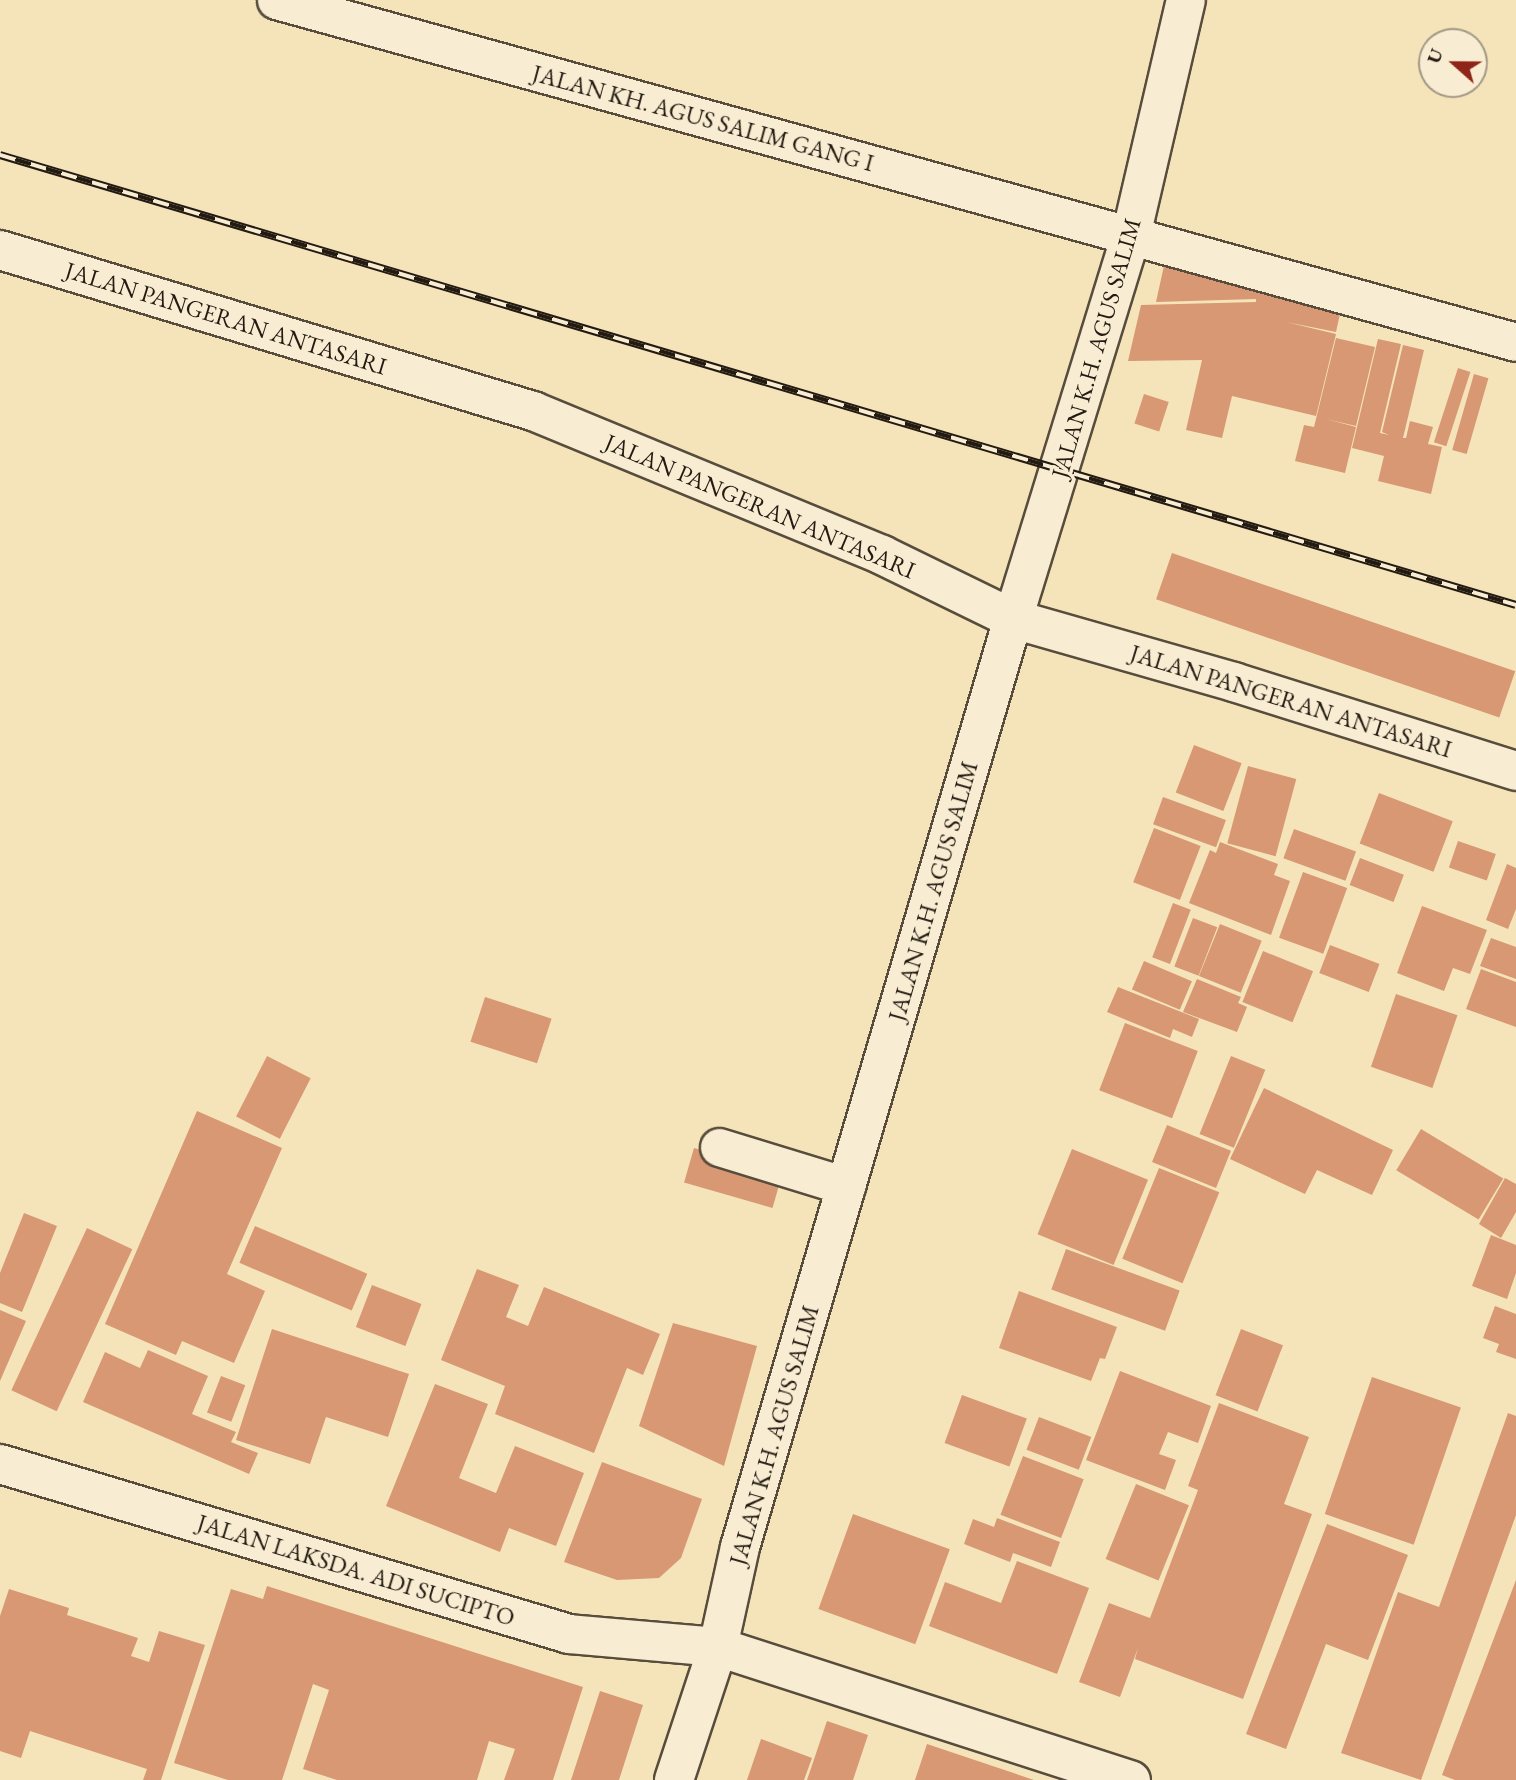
<!DOCTYPE html>
<style>
body{margin:0}
#map{position:relative;width:1516px;height:1780px;overflow:hidden;background:#f5e4ba;font-family:"EB Garamond",serif}
div>[style]{position:absolute}
[style*='--x']{left:calc(var(--x)*1px);top:calc(var(--y)*1px);width:calc(var(--w)*1px);rotate:calc(var(--a)*1deg)}
.building>*{inset:0;background:#d79873;transform-origin:0 0}
.roads{filter:drop-shadow(2px 0 #584d3c) drop-shadow(-2px 0 #584d3c) drop-shadow(0 2px #584d3c) drop-shadow(0 -2px #584d3c)}
.street>*{height:37px;margin:-18.5px;padding:0 18.5px;transform-origin:18.5px;border-radius:18.5px;background:#f8edd2}
.secondary>*{height:38px;margin:-19px;padding:0 19px;transform-origin:19px;border-radius:19px;background:#f8edd2}
.rail>*{height:8px;margin-top:-4px;transform-origin:0;background:repeating-linear-gradient(90deg,#f8edd2 0 16px,#231b12 0 32px);box-sizing:border-box;border-block:2px solid #231b12}
span{translate:-50% -50%;white-space:nowrap;text-align:center;line-height:1.15;-webkit-text-stroke:7px #f8edd2;paint-order:stroke}
.street-label{font-size:24px;color:#231b12}
.north{position:absolute;left:1418px;top:28px;width:70px;height:70px;box-sizing:border-box;background:#f8edd2;border:2px solid #a39985;border-radius:50%;rotate:291deg;font-size:19px;font-weight:700;line-height:28px;text-align:center;color:#231b12}
.north::after{content:'';display:block;margin:auto;width:24px;height:32px;background:#8f2418;clip-path:polygon(50% 0,100% 100%,50% 72%,0 100%)}
</style>
<div id="map">
<div class="building">
<div style="clip-path:polygon(1165px 261px,1341px 309px,1336px 332px,1286px 322px,1336px 334px,1316px 416px,1232px 396px,1222px 438px,1186px 430px,1202px 360px,1128px 361px,1141px 305px,1256px 302px,1256px 299px,1156px 302px)"></div>
<div style="clip-path:polygon(1336px 338px,1375px 347px,1356px 426px,1326px 419px,1356px 427px,1345px 473px,1295px 461px,1304px 425px,1314px 427px)"></div>
<div style="clip-path:polygon(1378px 339px,1401px 344px,1380px 433px,1389px 435px,1382px 432px,1403px 345px,1424px 350px,1403px 438px,1406px 438px,1410px 421px,1433px 427px,1428px 444px,1442px 447px,1431px 494px,1378px 481px,1384px 456px,1352px 448px)"></div>
<div style="left:1458px;top:368px;width:13px;height:78px;rotate:18deg"></div>
<div style="left:1474px;top:374px;width:15px;height:79px;rotate:16deg"></div>
<div style="left:1144px;top:394px;width:26px;height:31px;rotate:18deg"></div>
<div style="left:1172px;top:553px;width:363px;height:49px;rotate:19deg"></div>
<div style="left:1194px;top:745px;width:51px;height:51px;rotate:21deg"></div>
<div style="left:1248px;top:766px;width:50px;height:80px;rotate:15deg"></div>
<div style="left:1379px;top:793px;width:79px;height:54px;rotate:21deg"></div>
<div style="left:1163px;top:797px;width:67px;height:29px;rotate:20deg"></div>
<div style="left:1154px;top:828px;width:50px;height:58px;rotate:21deg"></div>
<div style="left:1294px;top:829px;width:66px;height:31px;rotate:20deg"></div>
<div style="left:1458px;top:841px;width:40px;height:28px;rotate:19deg"></div>
<div style="clip-path:polygon(1220px 842px,1278px 864px,1274px 875px,1290px 881px,1271px 935px,1189px 903px,1210px 850px,1216px 853px)"></div>
<div style="left:1360px;top:858px;width:47px;height:29px;rotate:21deg"></div>
<div style="clip-path:polygon(1507px 864px,1516px 868px,1516px 909px,1508px 929px,1486px 920px)"></div>
<div style="left:1303px;top:872px;width:47px;height:70px;rotate:20deg"></div>
<div style="left:1173px;top:903px;width:19px;height:58px;rotate:21deg"></div>
<div style="clip-path:polygon(1422px 906px,1487px 930px,1470px 974px,1453px 968px,1444px 991px,1397px 973px)"></div>
<div style="left:1193px;top:918px;width:26px;height:52px;rotate:21deg"></div>
<div style="left:1220px;top:924px;width:45px;height:56px;rotate:22deg"></div>
<div style="clip-path:polygon(1491px 938px,1516px 947px,1516px 979px,1480px 966px)"></div>
<div style="left:1330px;top:945px;width:53px;height:30px;rotate:21deg"></div>
<div style="left:1263px;top:951px;width:54px;height:55px;rotate:22deg"></div>
<div style="left:1144px;top:961px;width:52px;height:31px;rotate:23deg"></div>
<div style="clip-path:polygon(1481px 969px,1516px 982px,1516px 1027px,1466px 1009px)"></div>
<div style="clip-path:polygon(1197px 979px,1241px 997px,1238px 1003px,1247px 1007px,1237px 1032px,1183px 1012px)"></div>
<div style="clip-path:polygon(1118px 987px,1199px 1019px,1192px 1037px,1173px 1029px,1170px 1038px,1107px 1012px)"></div>
<div style="left:1396px;top:994px;width:65px;height:77px;rotate:19deg"></div>
<div style="left:485px;top:997px;width:70px;height:47px;rotate:18deg"></div>
<div style="left:1125px;top:1023px;width:78px;height:72px;rotate:21deg"></div>
<div style="left:267px;top:1056px;width:49px;height:68px;rotate:27deg"></div>
<div style="left:1231px;top:1056px;width:37px;height:84px;rotate:22deg"></div>
<div style="clip-path:polygon(1264px 1088px,1393px 1150px,1372px 1195px,1317px 1170px,1305px 1194px,1230px 1159px)"></div>
<div style="clip-path:polygon(197px 1111px,282px 1148px,227px 1274px,265px 1291px,234px 1363px,182px 1341px,176px 1355px,105px 1324px)"></div>
<div style="left:1167px;top:1125px;width:69px;height:40px;rotate:22deg"></div>
<div style="left:1421px;top:1129px;width:96px;height:48px;rotate:31deg"></div>
<div style="left:694px;top:1148px;width:92px;height:36px;rotate:16deg"></div>
<div style="left:1072px;top:1149px;width:82px;height:92px;rotate:22deg"></div>
<div style="left:1159px;top:1168px;width:65px;height:98px;rotate:22deg"></div>
<div style="clip-path:polygon(1505px 1178px,1516px 1184px,1516px 1212px,1501px 1238px,1479px 1224px)"></div>
<div style="clip-path:polygon(24px 1213px,57px 1226px,22px 1312px,0 1303px,0 1273px)"></div>
<div style="left:255px;top:1226px;width:122px;height:40px;rotate:23deg"></div>
<div style="left:87px;top:1228px;width:50px;height:179px;rotate:25deg"></div>
<div style="clip-path:polygon(1491px 1235px,1516px 1245px,1516px 1273px,1507px 1299px,1472px 1286px)"></div>
<div style="left:1066px;top:1249px;width:121px;height:43px;rotate:20deg"></div>
<div style="clip-path:polygon(477px 1269px,519px 1285px,506px 1317px,528px 1326px,544px 1287px,660px 1334px,643px 1375px,627px 1368px,594px 1453px,495px 1414px,505px 1386px,441px 1360px)"></div>
<div style="left:372px;top:1285px;width:53px;height:45px;rotate:21deg"></div>
<div style="clip-path:polygon(1019px 1291px,1117px 1327px,1105px 1359px,1100px 1358px,1091px 1381px,999px 1348px)"></div>
<div style="clip-path:polygon(1495px 1306px,1516px 1314px,1516px 1359px,1496px 1352px,1499px 1344px,1483px 1338px)"></div>
<div style="clip-path:polygon(0 1310px,26px 1321px,0 1381px)"></div>
<div style="clip-path:polygon(673px 1323px,757px 1346px,724px 1466px,639px 1426px)"></div>
<div style="clip-path:polygon(272px 1329px,409px 1374px,388px 1437px,326px 1417px,310px 1464px,236px 1440px)"></div>
<div style="left:1241px;top:1329px;width:45px;height:71px;rotate:21deg"></div>
<div style="clip-path:polygon(148px 1350px,208px 1376px,192px 1414px,236px 1432px,231px 1442px,258px 1453px,249px 1474px,83px 1402px,105px 1352px,140px 1368px)"></div>
<div style="clip-path:polygon(1120px 1371px,1211px 1406px,1198px 1443px,1168px 1432px,1159px 1454px,1176px 1460px,1165px 1490px,1086px 1460px)"></div>
<div style="left:221px;top:1376px;width:26px;height:39px;rotate:21deg"></div>
<div style="left:1372px;top:1377px;width:94px;height:145px;rotate:19deg"></div>
<div style="clip-path:polygon(435px 1384px,488px 1404px,459px 1478px,496px 1493px,515px 1446px,584px 1473px,556px 1546px,509px 1528px,500px 1552px,386px 1506px)"></div>
<div style="left:962px;top:1395px;width:69px;height:51px;rotate:20deg"></div>
<div style="clip-path:polygon(1219px 1403px,1309px 1437px,1284px 1504px,1312px 1514px,1243px 1699px,1135px 1659px,1138px 1648px,1120px 1697px,1079px 1682px,1109px 1603px,1150px 1618px,1198px 1490px,1188px 1486px)"></div>
<div style="clip-path:polygon(1508px 1413px,1516px 1416px,1516px 1515px,1421px 1780px,1341px 1753px,1398px 1592px,1439px 1607px)"></div>
<div style="left:1039px;top:1417px;width:56px;height:35px;rotate:21deg"></div>
<div style="left:1023px;top:1456px;width:65px;height:63px;rotate:21deg"></div>
<div style="clip-path:polygon(602px 1462px,702px 1499px,681px 1558px,659px 1578px,617px 1580px,564px 1562px)"></div>
<div style="left:1136px;top:1484px;width:57px;height:81px;rotate:22deg"></div>
<div style="left:853px;top:1514px;width:103px;height:101px;rotate:20deg"></div>
<div style="clip-path:polygon(997px 1518px,1060px 1542px,1051px 1567px,1013px 1553px,1010px 1562px,964px 1544px,973px 1519px,994px 1527px)"></div>
<div style="clip-path:polygon(1327px 1524px,1408px 1555px,1368px 1660px,1326px 1644px,1286px 1749px,1246px 1734px)"></div>
<div style="clip-path:polygon(1017px 1561px,1089px 1588px,1057px 1674px,929px 1626px,945px 1582px,1001px 1603px)"></div>
<div style="clip-path:polygon(1516px 1580px,1516px 1780px,1455px 1780px,1442px 1775px)"></div>
<div style="clip-path:polygon(267px 1586px,583px 1687px,553px 1780px,504px 1780px,515px 1749px,489px 1741px,477px 1780px,337px 1780px,303px 1769px,329px 1690px,313px 1684px,282px 1780px,228px 1780px,174px 1763px,231px 1589px,263px 1599px)"></div>
<div style="clip-path:polygon(9px 1589px,69px 1608px,67px 1615px,138px 1638px,131px 1656px,149px 1662px,159px 1631px,205px 1645px,161px 1780px,143px 1780px,147px 1769px,30px 1731px,21px 1758px,0 1751px,0 1616px)"></div>
<div style="clip-path:polygon(600px 1691px,643px 1705px,619px 1780px,571px 1780px)"></div>
<div style="clip-path:polygon(827px 1721px,868px 1735px,853px 1780px,807px 1780px)"></div>
<div style="clip-path:polygon(761px 1739px,812px 1758px,804px 1780px,747px 1780px)"></div>
<div style="clip-path:polygon(927px 1744px,1034px 1780px,915px 1780px)"></div>
</div>
<div class="roads">
<div class="street">
<div style="--x:276;--y:0;--w:1286;--a:15.42"></div>
<div style="--x:719;--y:1147;--w:133;--a:17.1"></div>
</div>
<div class="secondary">
<div style="--x:0;--y:250;--w:557;--a:16.81"></div>
<div style="--x:533;--y:411;--w:378;--a:22.4"></div>
<div style="--x:882;--y:555;--w:146;--a:26"></div>
<div style="--x:1013;--y:619;--w:230;--a:15.9"></div>
<div style="--x:1234;--y:682;--w:296;--a:17.5"></div>
<div style="--x:0;--y:1464;--w:594;--a:16.63"></div>
<div style="--x:569;--y:1634;--w:150;--a:5"></div>
<div style="--x:718;--y:1647;--w:434;--a:17.9"></div>
<div style="--x:674;--y:1780;--w:140;--a:-71.7"></div>
<div style="--x:718;--y:1647;--w:102;--a:-77.6"></div>
<div style="--x:740;--y:1547;--w:967;--a:-73.61"></div>
<div style="--x:1013;--y:619;--w:401;--a:-72.9"></div>
<div style="--x:1131;--y:236;--w:242;--a:-76.9"></div>
</div>
</div>
<div class="rail">
<div style="--x:0;--y:155;--w:1581;--a:16.53"></div>
</div>
<div class="street-label">
<span style="left:703px;top:118px;rotate:15deg">JALAN KH. AGUS SALIM GANG I</span>
<span style="left:226px;top:318px;rotate:17deg">JALAN PANGERAN ANTASARI</span>
<span style="left:1096px;top:348px;rotate:-74deg">JALAN K.H. AGUS SALIM</span>
<span style="left:760px;top:506px;rotate:23deg">JALAN PANGERAN ANTASARI</span>
<span style="left:1291px;top:701px;rotate:17deg">JALAN PANGERAN ANTASARI</span>
<span style="left:933px;top:891px;rotate:-74deg">JALAN K.H. AGUS SALIM</span>
<span style="left:774px;top:1435px;rotate:-74deg">JALAN K.H. AGUS SALIM</span>
<span style="left:356px;top:1570px;rotate:17deg">JALAN LAKSDA. ADI SUCIPTO</span>
</div>
<div class="north">U</div>
</div>
